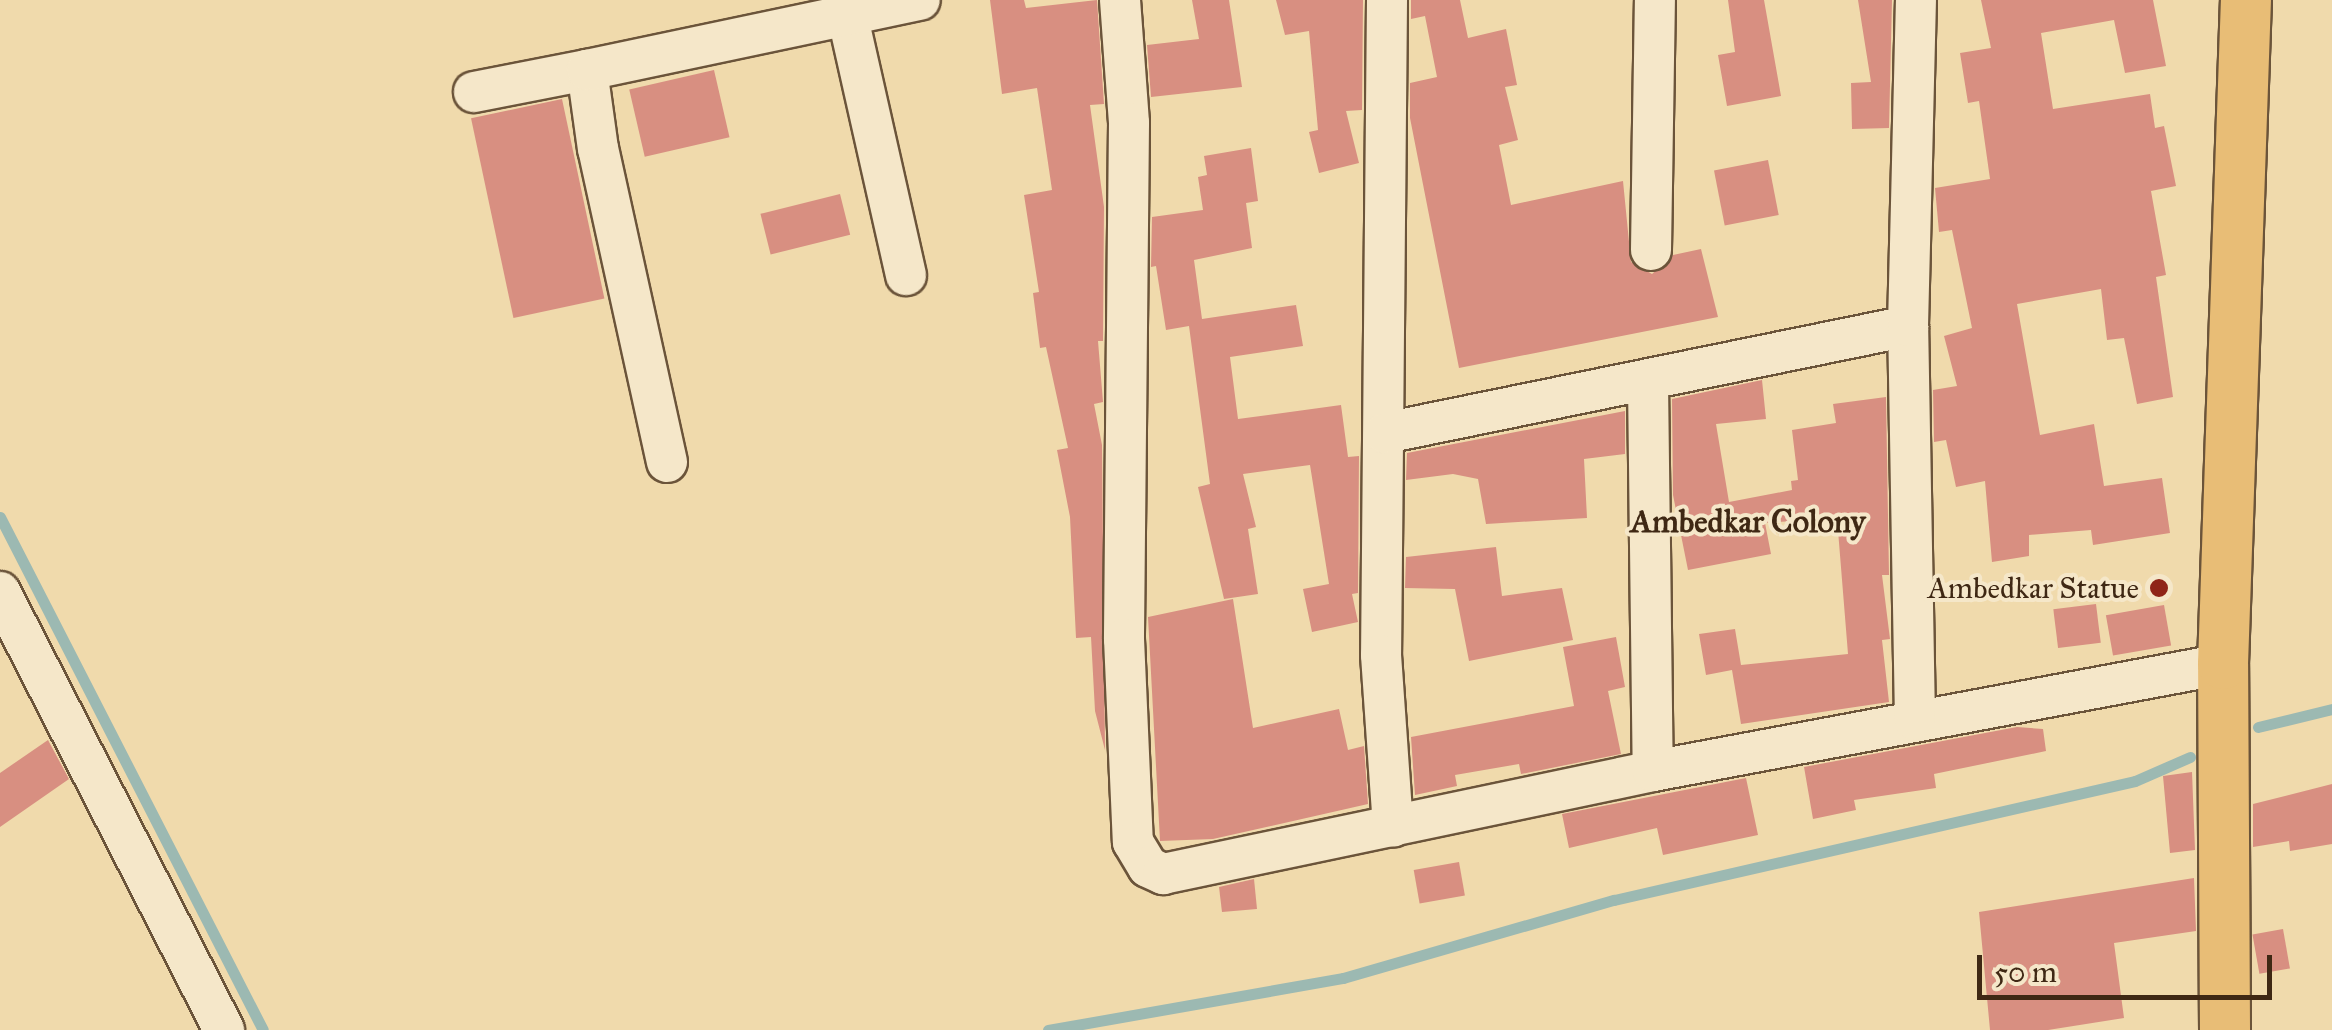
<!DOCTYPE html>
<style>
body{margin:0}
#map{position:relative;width:2332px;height:1030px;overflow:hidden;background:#f0daac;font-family:"IM FELL Great Primer",serif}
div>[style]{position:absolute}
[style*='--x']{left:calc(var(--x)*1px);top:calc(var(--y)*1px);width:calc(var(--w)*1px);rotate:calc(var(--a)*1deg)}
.stream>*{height:11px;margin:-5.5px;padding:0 5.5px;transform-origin:5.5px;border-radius:5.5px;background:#9cb9b2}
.building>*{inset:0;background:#d88f81;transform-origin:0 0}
.roads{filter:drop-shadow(2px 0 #6b543a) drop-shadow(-2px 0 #6b543a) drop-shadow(0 2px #6b543a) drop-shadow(0 -2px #6b543a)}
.minor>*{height:40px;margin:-20px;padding:0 20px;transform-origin:20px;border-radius:20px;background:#f5e7c9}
.major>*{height:50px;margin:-25px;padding:0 25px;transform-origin:25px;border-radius:25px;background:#e8bd76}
.dots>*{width:28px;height:28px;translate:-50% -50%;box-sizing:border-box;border:5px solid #f5e7c9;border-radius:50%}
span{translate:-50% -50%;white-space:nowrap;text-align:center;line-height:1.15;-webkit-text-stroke:8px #f5e7c9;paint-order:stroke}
.poi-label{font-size:30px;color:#3f2814}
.right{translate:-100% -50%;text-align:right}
.neighbourhood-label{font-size:32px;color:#3f2814;font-weight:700}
.scale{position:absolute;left:1977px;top:955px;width:295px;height:45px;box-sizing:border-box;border:5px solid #3f2814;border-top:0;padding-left:12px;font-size:30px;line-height:35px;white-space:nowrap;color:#3f2814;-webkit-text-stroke:8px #f5e7c9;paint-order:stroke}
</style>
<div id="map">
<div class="stream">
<div style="--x:0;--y:517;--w:576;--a:62.86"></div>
<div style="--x:2258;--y:727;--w:76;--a:-13.7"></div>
<div style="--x:1048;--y:1030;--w:300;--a:-10"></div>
<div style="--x:1343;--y:978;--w:282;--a:-16.1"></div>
<div style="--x:1614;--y:900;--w:534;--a:-12.87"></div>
<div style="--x:2135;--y:781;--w:60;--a:-23.6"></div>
</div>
<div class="building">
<div style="clip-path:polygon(990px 0,1024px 0,1026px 8px,1097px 0,1104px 104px,1090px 105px,1104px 207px,1103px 341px,1098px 341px,1103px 402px,1094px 404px,1102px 445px,1105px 750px,1095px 711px,1091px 637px,1076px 638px,1070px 517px,1057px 450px,1068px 448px,1046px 347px,1040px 348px,1033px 293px,1039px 292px,1024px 195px,1052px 190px,1037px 88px,1002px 94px)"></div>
<div style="clip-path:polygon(1192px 0,1229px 0,1242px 87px,1151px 97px,1147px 45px,1199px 39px)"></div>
<div style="clip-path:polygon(1276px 0,1363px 0,1362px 110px,1346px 111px,1359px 163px,1319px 173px,1309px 132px,1318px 130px,1309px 31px,1285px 35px)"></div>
<div style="clip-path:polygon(1411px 0,1460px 0,1468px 38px,1506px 29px,1517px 85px,1505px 87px,1518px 140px,1499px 145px,1511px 205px,1623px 181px,1631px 262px,1652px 274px,1673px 255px,1701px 249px,1718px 317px,1459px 368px,1410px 118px,1410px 83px,1437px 77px,1425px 16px,1411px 19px)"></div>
<div style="clip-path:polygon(1728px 0,1764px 0,1781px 96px,1727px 106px,1718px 55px,1735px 52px)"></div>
<div style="clip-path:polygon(1858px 0,1892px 0,1889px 128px,1852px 129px,1851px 83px,1871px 82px)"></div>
<div style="clip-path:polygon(1981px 0,2153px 0,2166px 66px,2125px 73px,2114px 20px,2041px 33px,2053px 109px,2150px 94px,2155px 128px,2164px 126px,2176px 186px,2151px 191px,2166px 275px,2156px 277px,2173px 397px,2137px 404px,2124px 338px,2107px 340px,2101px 289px,2017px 304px,2040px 435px,2094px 424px,2104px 486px,2162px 478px,2170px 533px,2093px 545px,2091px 530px,2029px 535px,2029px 556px,1992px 562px,1985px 481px,1956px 487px,1946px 440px,1934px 442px,1933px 390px,1957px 386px,1944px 336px,1972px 328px,1952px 230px,1939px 232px,1935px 188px,1990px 179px,1979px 101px,1968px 103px,1960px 53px,1991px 48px)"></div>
<div style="left:714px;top:70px;width:69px;height:87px;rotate:77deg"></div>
<div style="left:562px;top:99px;width:204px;height:93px;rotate:78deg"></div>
<div style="clip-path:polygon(1251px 148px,1258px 201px,1246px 203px,1252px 248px,1194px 260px,1202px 319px,1296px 305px,1303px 346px,1230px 357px,1238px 419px,1341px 405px,1348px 457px,1359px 456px,1358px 593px,1352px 594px,1358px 622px,1312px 632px,1303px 589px,1329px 584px,1310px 465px,1243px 474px,1256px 527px,1248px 529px,1258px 594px,1224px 599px,1198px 487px,1210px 484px,1189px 326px,1166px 330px,1156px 266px,1151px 267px,1152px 217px,1203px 210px,1198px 177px,1207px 175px,1204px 156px)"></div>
<div style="left:1768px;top:160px;width:56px;height:55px;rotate:79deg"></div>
<div style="left:840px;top:194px;width:42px;height:82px;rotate:76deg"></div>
<div style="clip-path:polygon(1762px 380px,1766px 419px,1716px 424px,1729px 502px,1792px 490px,1791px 481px,1798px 480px,1792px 430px,1836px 423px,1833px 404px,1886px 397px,1889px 575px,1882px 575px,1890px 639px,1882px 640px,1889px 702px,1741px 724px,1732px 670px,1706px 675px,1699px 634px,1735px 629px,1741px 665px,1848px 654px,1837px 518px,1765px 523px,1771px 554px,1688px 570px,1673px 495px,1672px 399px)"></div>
<div style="clip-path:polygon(1625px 411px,1625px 454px,1584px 459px,1587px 518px,1486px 524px,1478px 479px,1453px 474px,1406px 480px,1407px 453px)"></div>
<div style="clip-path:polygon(1496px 547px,1502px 596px,1562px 588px,1573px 640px,1469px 661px,1455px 589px,1405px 588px,1406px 557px)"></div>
<div style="clip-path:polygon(1233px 599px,1253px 728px,1339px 709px,1348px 750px,1364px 746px,1368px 804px,1213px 839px,1160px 841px,1148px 617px)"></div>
<div style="left:2096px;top:604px;width:39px;height:43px;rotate:83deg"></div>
<div style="left:2164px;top:605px;width:41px;height:59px;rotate:80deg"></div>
<div style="clip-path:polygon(1616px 637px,1625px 687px,1608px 691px,1621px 754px,1521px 774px,1519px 764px,1455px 775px,1457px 786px,1415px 795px,1411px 737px,1574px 706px,1563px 647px)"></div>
<div style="clip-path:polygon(2017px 727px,2043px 729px,2046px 751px,1934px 774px,1936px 788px,1854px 800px,1856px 810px,1813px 819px,1804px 767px)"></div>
<div style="clip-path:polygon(48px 740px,69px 779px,0 827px,0 773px)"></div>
<div style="clip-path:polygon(2192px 772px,2195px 850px,2170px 853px,2163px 776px)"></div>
<div style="clip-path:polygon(1746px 778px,1758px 835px,1663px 855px,1657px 828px,1569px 848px,1562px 814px)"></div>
<div style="clip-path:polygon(2332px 784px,2332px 844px,2290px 851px,2289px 841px,2253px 847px,2253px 804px)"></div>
<div style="left:1459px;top:862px;width:34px;height:46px;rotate:80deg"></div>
<div style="clip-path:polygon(2194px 878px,2196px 931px,2114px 943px,2124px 1018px,2048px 1030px,1990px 1030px,1979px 912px)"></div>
<div style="clip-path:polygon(1254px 879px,1257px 909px,1222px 912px,1219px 887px)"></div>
<div style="left:2283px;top:929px;width:40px;height:31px;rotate:80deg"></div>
</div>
<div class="roads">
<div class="minor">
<div style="--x:844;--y:0;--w:282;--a:77.3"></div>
<div style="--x:1120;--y:0;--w:123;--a:85.8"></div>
<div style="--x:1129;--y:123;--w:516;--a:90.56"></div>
<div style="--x:1124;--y:639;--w:203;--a:87.5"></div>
<div style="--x:1133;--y:842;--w:29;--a:59"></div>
<div style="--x:1148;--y:867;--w:17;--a:25"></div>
<div style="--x:1163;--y:874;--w:501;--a:-11.87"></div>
<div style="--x:1653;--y:771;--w:580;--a:-10.63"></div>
<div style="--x:1387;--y:0;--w:655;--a:90.52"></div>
<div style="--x:1381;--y:655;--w:172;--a:86"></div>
<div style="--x:474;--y:92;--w:115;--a:-11"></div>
<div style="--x:1651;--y:250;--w:250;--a:-89.1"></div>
<div style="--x:1648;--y:382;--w:389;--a:89.3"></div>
<div style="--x:1385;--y:433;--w:534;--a:-11.56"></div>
<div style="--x:667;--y:462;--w:321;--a:-102.4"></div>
<div style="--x:598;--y:149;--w:80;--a:-97.9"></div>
<div style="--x:587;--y:70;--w:340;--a:-11.9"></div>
<div style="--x:0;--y:592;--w:492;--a:62.9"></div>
<div style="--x:1915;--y:720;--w:394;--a:-91"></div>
<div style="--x:1908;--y:326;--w:326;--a:-88.6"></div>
</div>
<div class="major">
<div style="--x:2225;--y:1030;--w:366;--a:-90.3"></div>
<div style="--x:2223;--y:664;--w:664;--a:-88.02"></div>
</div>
</div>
<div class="dots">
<div style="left:2159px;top:588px;background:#8f2418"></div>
</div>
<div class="poi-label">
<span class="right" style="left:2139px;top:588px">Ambedkar Statue</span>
</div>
<div class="neighbourhood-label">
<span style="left:1748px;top:522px">Ambedkar Colony</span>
</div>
<div class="scale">50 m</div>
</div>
